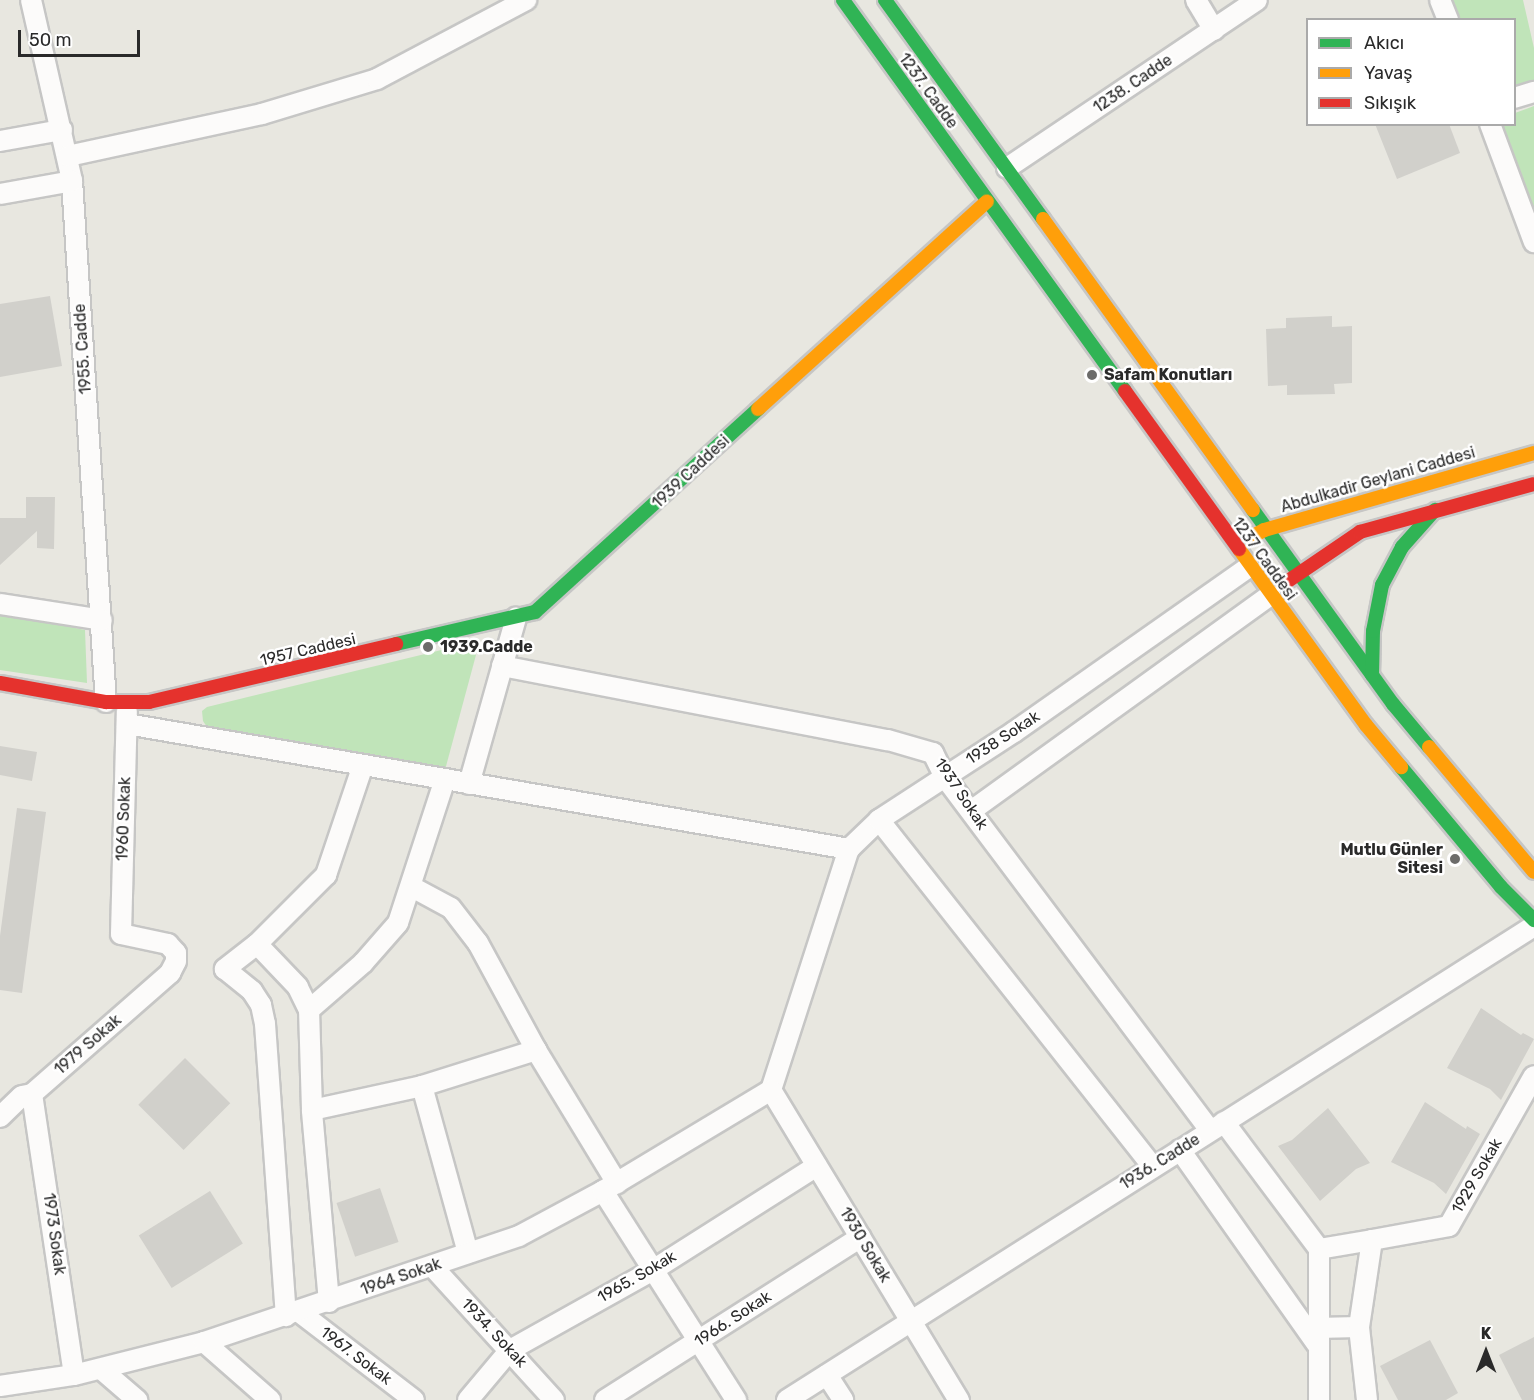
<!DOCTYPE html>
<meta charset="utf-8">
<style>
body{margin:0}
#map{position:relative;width:1534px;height:1400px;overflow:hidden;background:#e8e7e0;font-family:Rubik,sans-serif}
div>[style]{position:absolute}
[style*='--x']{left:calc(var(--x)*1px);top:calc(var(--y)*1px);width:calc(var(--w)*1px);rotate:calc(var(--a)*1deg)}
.green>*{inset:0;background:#c0e4b9}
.building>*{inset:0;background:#d1d0cb;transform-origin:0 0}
.roads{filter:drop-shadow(2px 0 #c6c6c5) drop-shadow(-2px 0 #c6c6c5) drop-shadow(0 2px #c6c6c5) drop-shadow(0 -2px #c6c6c5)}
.street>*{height:20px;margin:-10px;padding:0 10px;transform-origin:10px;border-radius:10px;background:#fcfbfa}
.fast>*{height:14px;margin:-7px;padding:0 7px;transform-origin:7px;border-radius:7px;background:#30b455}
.slow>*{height:14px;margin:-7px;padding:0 7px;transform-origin:7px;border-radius:7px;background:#ff9f0a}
.jam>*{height:14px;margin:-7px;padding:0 7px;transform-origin:7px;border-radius:7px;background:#e5322d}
.dots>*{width:16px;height:16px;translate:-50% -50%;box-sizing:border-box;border:3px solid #fff;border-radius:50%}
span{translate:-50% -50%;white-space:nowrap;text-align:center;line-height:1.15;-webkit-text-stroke:5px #fff;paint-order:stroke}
.street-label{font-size:16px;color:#2a2a2a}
.poi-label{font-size:16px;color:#2a2a2a;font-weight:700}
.left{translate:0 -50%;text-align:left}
.right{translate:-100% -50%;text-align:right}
.legend{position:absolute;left:1306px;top:18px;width:210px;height:108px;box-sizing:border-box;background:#fff;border:2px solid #aaa;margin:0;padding:8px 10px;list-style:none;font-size:18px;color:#2a2a2a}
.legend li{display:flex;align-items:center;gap:12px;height:30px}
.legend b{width:30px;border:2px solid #aaa}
.north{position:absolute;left:1456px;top:1322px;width:60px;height:60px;-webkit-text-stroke:4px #fff;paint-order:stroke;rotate:0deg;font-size:16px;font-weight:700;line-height:24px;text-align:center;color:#2a2a2a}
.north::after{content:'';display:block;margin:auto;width:21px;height:27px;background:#2a2a2a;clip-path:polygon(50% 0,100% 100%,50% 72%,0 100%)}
.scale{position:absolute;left:18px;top:30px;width:122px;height:27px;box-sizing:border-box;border:3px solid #2a2a2a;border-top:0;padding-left:8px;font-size:18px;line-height:21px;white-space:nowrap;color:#2a2a2a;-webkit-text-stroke:4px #fff;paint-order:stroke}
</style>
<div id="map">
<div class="green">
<div style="clip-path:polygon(1453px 0,1523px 0,1534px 48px,1534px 85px,1515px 90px,1514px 20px,1460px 19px)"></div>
<div style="clip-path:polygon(1534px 106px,1534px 210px,1503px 125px,1514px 124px,1515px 113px)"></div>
<div style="clip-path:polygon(0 612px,85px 630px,87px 683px,0 670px)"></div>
<div style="clip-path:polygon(462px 645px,476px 655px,445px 770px,209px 730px,203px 721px,202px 711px,207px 707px)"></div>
</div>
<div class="building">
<div style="clip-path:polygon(1375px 124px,1449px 124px,1460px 153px,1397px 179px)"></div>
<div style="clip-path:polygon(50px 296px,62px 366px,0 377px,0 304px)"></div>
<div style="clip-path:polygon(1332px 316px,1332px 327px,1352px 326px,1352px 383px,1334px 384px,1335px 394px,1287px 395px,1287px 385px,1268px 386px,1266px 329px,1286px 328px,1286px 318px)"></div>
<div style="clip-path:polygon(26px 497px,55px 497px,54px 549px,37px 548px,37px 531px,0 565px,0 518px,26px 518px)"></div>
<div style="clip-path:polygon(0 746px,37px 752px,32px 781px,0 775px)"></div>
<div style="clip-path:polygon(17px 808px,46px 812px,22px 993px,0 990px,0 936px)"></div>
<div style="clip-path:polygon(1481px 1008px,1521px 1035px,1523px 1033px,1534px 1039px,1501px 1100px,1490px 1089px,1447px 1068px)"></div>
<div style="left:185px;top:1058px;width:64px;height:66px;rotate:45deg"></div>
<div style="clip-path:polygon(1425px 1102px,1466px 1129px,1467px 1126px,1480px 1134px,1446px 1194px,1434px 1183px,1391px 1162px)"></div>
<div style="clip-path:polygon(1328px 1108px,1370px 1163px,1356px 1169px,1320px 1201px,1278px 1146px,1292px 1140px)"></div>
<div style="left:380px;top:1188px;width:57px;height:46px;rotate:71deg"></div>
<div style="left:210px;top:1191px;width:62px;height:84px;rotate:58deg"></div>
<div style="clip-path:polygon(1534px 1337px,1534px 1400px,1522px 1400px,1499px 1355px)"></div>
<div style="clip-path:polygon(1430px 1340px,1458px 1393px,1446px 1400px,1398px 1400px,1380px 1366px)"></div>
</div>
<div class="roads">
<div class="street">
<div style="--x:31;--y:0;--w:186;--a:77.2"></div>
<div style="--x:72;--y:181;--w:522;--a:86.27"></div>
<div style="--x:1196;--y:0;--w:35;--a:59"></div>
<div style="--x:1440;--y:0;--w:22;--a:68"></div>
<div style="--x:1514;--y:98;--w:21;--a:-17"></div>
<div style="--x:1490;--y:124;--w:126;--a:69.6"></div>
<div style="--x:0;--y:141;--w:63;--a:-10.1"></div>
<div style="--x:68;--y:156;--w:198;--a:-12.2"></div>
<div style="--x:262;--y:114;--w:120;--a:-16.9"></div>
<div style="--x:377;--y:79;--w:169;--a:-27.9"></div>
<div style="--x:1007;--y:168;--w:301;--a:-33.9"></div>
<div style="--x:0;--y:194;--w:73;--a:-10.2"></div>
<div style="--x:0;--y:604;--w:103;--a:8.9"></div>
<div style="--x:502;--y:666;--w:393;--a:10.9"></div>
<div style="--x:888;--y:740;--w:47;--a:16.1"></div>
<div style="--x:933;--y:753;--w:25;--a:64"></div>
<div style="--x:944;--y:776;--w:443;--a:53.1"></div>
<div style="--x:127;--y:724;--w:733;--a:9.82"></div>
<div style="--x:469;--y:784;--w:173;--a:-74.2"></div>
<div style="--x:971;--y:811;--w:369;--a:-35.8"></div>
<div style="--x:879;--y:820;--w:441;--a:51.7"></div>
<div style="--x:412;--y:887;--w:44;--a:28.3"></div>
<div style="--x:451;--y:908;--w:44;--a:52.4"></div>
<div style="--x:478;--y:943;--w:122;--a:61.5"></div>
<div style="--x:536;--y:1050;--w:156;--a:58.7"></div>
<div style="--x:257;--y:944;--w:41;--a:142"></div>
<div style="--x:225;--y:969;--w:35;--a:39"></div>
<div style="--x:252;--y:991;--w:17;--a:57"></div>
<div style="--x:261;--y:1005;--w:19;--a:78"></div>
<div style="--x:265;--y:1024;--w:293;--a:85.9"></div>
<div style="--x:309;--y:1010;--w:25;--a:-116"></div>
<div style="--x:298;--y:987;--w:59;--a:-133.6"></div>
<div style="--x:257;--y:944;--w:98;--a:-45"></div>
<div style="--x:326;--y:875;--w:116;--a:-71.4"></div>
<div style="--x:422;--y:1086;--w:173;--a:74.6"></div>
<div style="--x:771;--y:1090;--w:253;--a:-72.1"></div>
<div style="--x:849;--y:849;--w:42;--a:-44"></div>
<div style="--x:879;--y:820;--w:161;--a:-33.1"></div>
<div style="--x:1014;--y:732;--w:287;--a:-35.1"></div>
<div style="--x:771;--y:1090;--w:363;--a:58.8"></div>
<div style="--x:32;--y:1094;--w:284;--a:81.5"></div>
<div style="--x:312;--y:1110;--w:100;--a:-91.7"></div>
<div style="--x:309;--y:1010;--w:72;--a:-41"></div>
<div style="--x:363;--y:963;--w:53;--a:-48.8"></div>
<div style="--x:398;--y:923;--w:151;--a:-71.9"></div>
<div style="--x:0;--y:1117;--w:30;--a:-44"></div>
<div style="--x:22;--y:1096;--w:10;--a:-11"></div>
<div style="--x:32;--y:1094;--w:184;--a:-41.2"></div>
<div style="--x:170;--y:973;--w:13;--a:-63"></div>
<div style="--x:176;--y:961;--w:8;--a:-90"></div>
<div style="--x:176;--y:953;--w:12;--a:-132"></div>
<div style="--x:168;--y:944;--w:48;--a:-168"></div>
<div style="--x:121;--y:934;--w:223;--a:-88.5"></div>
<div style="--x:1224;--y:1122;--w:159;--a:53.2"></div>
<div style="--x:1319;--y:1249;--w:151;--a:90"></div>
<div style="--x:1180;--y:1150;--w:237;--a:54.8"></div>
<div style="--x:603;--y:1191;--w:248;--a:57.5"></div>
<div style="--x:1319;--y:1249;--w:54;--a:-9.6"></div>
<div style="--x:432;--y:1266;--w:181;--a:47.7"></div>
<div style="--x:329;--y:1302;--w:193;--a:-95.1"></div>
<div style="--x:312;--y:1110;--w:113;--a:-12.3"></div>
<div style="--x:422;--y:1086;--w:120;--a:-17.5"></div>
<div style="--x:298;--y:1311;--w:146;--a:37.5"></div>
<div style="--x:1317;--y:1328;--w:42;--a:-1.4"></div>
<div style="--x:204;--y:1342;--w:88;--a:41.3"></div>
<div style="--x:101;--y:1369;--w:48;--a:40.7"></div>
<div style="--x:827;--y:1375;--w:30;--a:57"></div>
<div style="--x:0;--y:1386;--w:75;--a:-8.5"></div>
<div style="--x:74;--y:1375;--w:134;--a:-14.2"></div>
<div style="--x:204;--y:1342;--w:332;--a:-18.6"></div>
<div style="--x:519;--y:1236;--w:95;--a:-28.2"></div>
<div style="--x:603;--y:1191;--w:196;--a:-31"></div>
<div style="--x:468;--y:1400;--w:65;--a:-50"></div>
<div style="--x:510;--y:1350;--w:164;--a:-29.2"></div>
<div style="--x:653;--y:1270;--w:194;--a:-32.4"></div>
<div style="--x:605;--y:1400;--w:303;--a:-32.5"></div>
<div style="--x:787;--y:1400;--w:885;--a:-32.4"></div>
<div style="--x:1367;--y:1400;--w:73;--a:-96.3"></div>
<div style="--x:1359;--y:1327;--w:88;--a:-81.5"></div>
<div style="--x:1372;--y:1240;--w:78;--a:-10.3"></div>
<div style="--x:1449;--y:1226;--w:172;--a:-60.5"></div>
</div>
<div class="fast">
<div style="--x:843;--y:0;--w:482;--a:54.2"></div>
<div style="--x:885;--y:0;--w:270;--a:54.2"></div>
<div style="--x:1253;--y:510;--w:239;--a:54.2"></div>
<div style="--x:1393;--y:704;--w:56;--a:50.1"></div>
<div style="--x:396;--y:644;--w:143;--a:-13"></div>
<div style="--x:535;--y:612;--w:302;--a:-42.3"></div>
<div style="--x:1372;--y:675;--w:44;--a:-88.7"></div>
<div style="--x:1373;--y:631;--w:47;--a:-78.9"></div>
<div style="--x:1382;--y:585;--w:43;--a:-62.2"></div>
<div style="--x:1402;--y:547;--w:50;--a:-48.3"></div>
<div style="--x:1401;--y:767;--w:156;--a:50.2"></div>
<div style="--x:1501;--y:887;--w:47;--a:45"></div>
</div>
<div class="slow">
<div style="--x:1043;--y:219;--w:359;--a:54.2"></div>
<div style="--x:758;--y:409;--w:309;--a:-42.2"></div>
<div style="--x:1251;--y:537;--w:15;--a:-28"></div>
<div style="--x:1264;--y:530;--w:281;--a:-15.9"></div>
<div style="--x:1239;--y:549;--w:217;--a:54.2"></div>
<div style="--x:1366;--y:725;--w:55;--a:50.2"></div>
<div style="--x:1429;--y:747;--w:163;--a:50"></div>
</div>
<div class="jam">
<div style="--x:1125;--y:391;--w:195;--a:54.2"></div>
<div style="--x:1285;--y:583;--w:91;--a:-34.2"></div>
<div style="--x:1360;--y:532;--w:180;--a:-15.4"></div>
<div style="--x:0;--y:683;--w:108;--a:10.2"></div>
<div style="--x:106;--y:702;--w:43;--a:0"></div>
<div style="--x:149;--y:702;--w:254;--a:-13.2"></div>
</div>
</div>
<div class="dots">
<div style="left:1092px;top:375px;background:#6c6c6a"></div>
<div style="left:428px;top:647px;background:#6c6c6a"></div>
<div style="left:1455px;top:859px;background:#6c6c6a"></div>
</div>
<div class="street-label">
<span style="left:1133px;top:84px;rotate:-34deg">1238. Cadde</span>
<span style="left:928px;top:91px;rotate:54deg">1237. Cadde</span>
<span style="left:83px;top:349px;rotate:-94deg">1955. Cadde</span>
<span style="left:691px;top:472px;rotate:-43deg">1939 Caddesi</span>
<span style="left:1378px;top:480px;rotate:-16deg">Abdulkadir Geylani Caddesi</span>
<span style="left:1264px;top:559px;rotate:54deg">1237 Caddesi</span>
<span style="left:308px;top:650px;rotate:-13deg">1957 Caddesi</span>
<span style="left:1003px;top:738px;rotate:-33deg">1938 Sokak</span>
<span style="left:961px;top:794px;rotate:56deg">1937 Sokak</span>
<span style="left:124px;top:819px;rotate:-88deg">1960 Sokak</span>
<span style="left:88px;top:1045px;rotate:-41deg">1979 Sokak</span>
<span style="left:1160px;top:1162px;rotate:-32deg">1936. Cadde</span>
<span style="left:1477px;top:1176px;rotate:-60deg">1929 Sokak</span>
<span style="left:54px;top:1234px;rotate:82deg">1973 Sokak</span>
<span style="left:865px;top:1245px;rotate:59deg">1930 Sokak</span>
<span style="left:401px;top:1277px;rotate:-19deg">1964 Sokak</span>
<span style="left:637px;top:1277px;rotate:-30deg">1965. Sokak</span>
<span style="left:733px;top:1319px;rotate:-33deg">1966. Sokak</span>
<span style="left:494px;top:1333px;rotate:47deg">1934. Sokak</span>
<span style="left:356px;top:1356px;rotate:37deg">1967. Sokak</span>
</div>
<div class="poi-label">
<span class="left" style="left:1104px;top:375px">Safam Konutları</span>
<span class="left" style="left:440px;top:647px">1939.Cadde</span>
<span class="right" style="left:1443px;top:859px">Mutlu Günler<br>Sitesi</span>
</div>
<ul class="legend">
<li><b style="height:8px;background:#30b455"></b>Akıcı</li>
<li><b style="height:8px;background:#ff9f0a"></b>Yavaş</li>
<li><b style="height:8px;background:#e5322d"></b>Sıkışık</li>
</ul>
<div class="north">K</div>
<div class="scale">50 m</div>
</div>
